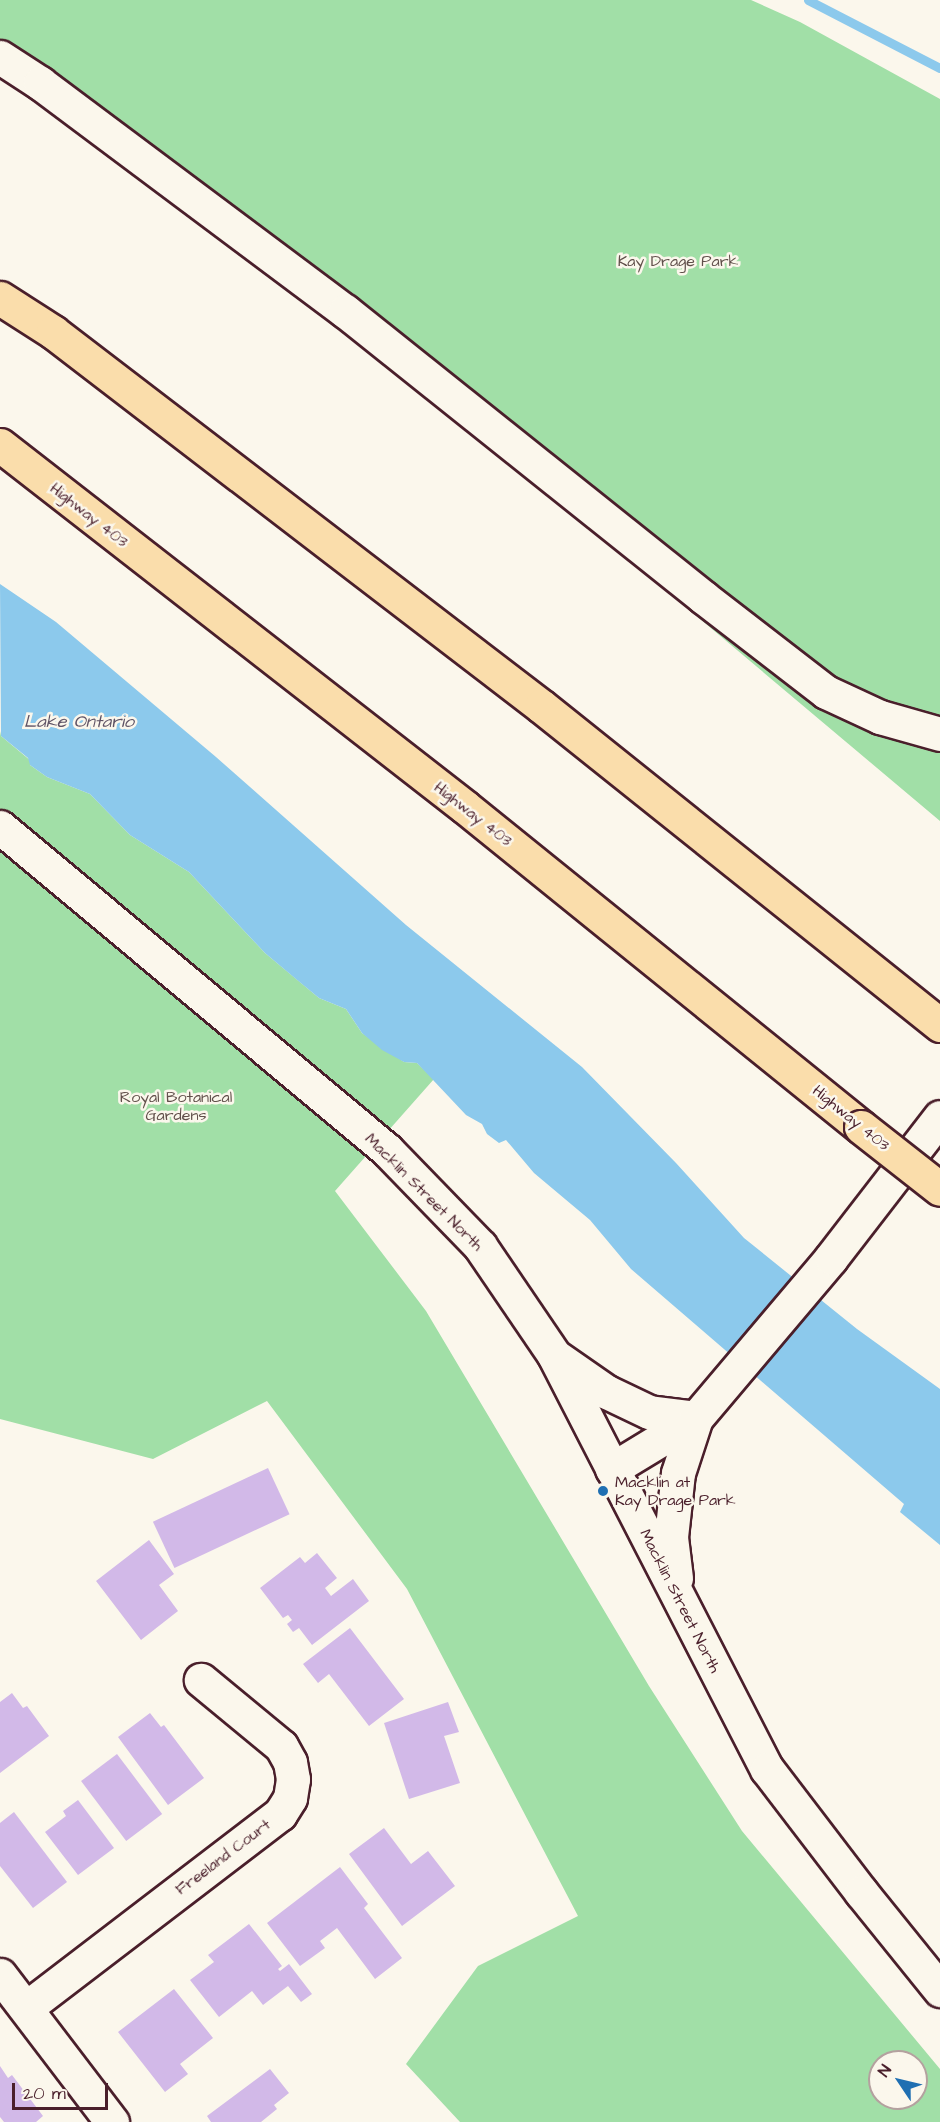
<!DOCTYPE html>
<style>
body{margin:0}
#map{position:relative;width:940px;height:2122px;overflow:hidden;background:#fbf7ec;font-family:"Architects Daughter",sans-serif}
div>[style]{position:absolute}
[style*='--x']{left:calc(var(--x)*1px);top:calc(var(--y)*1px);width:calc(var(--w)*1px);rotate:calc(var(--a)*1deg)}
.green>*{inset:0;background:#a1dfa7}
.water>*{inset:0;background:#8cc9ec}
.stream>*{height:9px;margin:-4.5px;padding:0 4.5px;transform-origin:4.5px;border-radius:4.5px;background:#8cc9ec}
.building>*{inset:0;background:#d2b9e8;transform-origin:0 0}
.roads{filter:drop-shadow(2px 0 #4a1f2b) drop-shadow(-2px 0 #4a1f2b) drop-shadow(0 2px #4a1f2b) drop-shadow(0 -2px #4a1f2b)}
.minor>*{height:33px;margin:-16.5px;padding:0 16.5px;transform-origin:16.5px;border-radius:16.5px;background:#fbf7ec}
.highway>*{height:33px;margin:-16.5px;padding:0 16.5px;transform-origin:16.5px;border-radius:16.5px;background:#faddab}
.bridges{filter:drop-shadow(2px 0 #4a1f2b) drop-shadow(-2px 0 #4a1f2b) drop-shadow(0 2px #4a1f2b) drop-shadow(0 -2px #4a1f2b)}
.highway-bridge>*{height:33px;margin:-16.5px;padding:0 16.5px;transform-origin:16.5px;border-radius:16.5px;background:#faddab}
.dots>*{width:16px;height:16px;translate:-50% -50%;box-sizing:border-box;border:3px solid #fbf7ec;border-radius:50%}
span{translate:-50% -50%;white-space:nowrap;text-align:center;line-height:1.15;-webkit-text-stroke:5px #fbf7ec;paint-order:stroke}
.park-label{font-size:16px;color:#604f4a}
.street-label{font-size:16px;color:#4a1f2b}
.poi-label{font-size:16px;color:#4a1f2b}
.left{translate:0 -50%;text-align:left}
.water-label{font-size:18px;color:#5e5265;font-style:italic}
.north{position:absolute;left:868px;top:2050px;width:60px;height:60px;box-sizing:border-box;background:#fbf7ec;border:2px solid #b4a19f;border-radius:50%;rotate:305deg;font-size:16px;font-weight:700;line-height:24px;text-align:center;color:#4a1f2b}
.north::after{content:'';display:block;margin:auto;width:21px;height:27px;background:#1f6fb2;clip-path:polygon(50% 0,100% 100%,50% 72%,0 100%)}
.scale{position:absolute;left:12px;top:2083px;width:96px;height:27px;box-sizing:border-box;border:3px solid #4a1f2b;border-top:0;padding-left:8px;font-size:18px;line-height:21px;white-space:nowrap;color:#4a1f2b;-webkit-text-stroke:4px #fbf7ec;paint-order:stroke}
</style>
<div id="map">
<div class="green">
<div style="clip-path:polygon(0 0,751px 0,800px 22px,940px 99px,940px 821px,188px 188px,0 70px)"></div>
<div style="clip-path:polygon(evenodd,0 731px,1px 736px,31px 761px,30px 765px,47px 777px,90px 794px,130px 835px,189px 872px,265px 953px,319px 998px,346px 1009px,362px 1033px,404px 1062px,417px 1063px,434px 1079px,335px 1191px,426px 1311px,649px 1686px,742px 1831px,940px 2069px,940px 2122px,460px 2122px,406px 2064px,478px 1966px,578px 1916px,407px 1589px,267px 1401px,153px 1459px,0 1419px,0 731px,880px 2062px,916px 2062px,916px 2098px,880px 2098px,880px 2062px)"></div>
</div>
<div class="water">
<div style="clip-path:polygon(0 584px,56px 622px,216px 757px,406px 925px,582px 1067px,676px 1163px,744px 1238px,857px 1329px,940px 1389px,940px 1545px,900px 1512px,904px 1504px,631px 1269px,590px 1220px,534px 1173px,506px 1140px,499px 1143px,487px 1134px,482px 1124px,466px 1115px,417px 1063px,404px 1062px,382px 1050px,362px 1033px,346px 1009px,319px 998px,296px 979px,265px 953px,189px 872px,130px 835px,90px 794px,47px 777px,30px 765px,28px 758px,1px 736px)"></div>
</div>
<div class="stream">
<div style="--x:808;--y:0;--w:148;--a:27.3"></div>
</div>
<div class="building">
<div style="left:268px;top:1468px;width:51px;height:127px;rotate:65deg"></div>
<div style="clip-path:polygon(149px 1540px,174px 1574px,159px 1585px,178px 1611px,141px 1640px,96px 1581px)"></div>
<div style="clip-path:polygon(317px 1553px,337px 1578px,325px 1588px,331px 1596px,353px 1579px,369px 1601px,312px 1645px,299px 1628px,293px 1632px,287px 1624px,292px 1620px,288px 1615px,283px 1618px,260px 1588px,300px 1557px,305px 1563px)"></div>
<div style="clip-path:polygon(350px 1628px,404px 1699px,369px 1726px,329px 1674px,318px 1683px,303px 1664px)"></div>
<div style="clip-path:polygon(12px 1693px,23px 1708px,27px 1706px,49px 1736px,0 1773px,0 1702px)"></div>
<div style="clip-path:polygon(448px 1702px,459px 1732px,444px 1736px,460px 1783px,409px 1799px,384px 1723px)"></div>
<div style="clip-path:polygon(150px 1713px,161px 1727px,164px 1725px,204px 1778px,168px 1805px,118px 1737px)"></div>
<div style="left:117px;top:1754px;width:75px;height:45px;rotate:53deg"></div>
<div style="clip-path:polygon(78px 1800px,114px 1848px,78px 1875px,45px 1832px,66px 1816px,63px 1811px)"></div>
<div style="clip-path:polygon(14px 1812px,67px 1882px,33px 1908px,0 1866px,0 1823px)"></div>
<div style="clip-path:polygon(384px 1828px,411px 1864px,428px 1851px,455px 1886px,402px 1926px,349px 1854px)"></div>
<div style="clip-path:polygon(340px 1867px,368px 1904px,364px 1908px,402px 1958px,375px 1979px,337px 1928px,320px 1941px,325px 1948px,300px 1966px,267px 1923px)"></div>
<div style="clip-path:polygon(249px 1924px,282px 1966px,278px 1969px,280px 1971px,289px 1964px,312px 1994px,301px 2002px,288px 1986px,263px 2005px,252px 1991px,219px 2017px,190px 1980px,214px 1962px,208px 1955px)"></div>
<div style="clip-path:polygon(174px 1989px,213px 2038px,180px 2064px,188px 2074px,165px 2092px,118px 2032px)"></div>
<div style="clip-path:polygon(0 2066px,8px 2078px,12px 2075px,43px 2116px,36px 2122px,4px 2122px,0 2117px)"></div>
<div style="clip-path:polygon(270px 2069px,289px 2093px,274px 2105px,277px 2109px,261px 2122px,211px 2122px,207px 2116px)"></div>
</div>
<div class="roads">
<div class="minor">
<div style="--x:0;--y:57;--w:48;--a:33"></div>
<div style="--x:40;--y:83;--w:381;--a:36.8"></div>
<div style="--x:345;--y:311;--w:458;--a:38.6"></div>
<div style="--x:703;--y:597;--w:155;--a:37.7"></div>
<div style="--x:826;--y:692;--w:60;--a:24.8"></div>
<div style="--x:880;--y:717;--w:62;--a:15.8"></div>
<div style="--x:0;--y:827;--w:504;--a:39.85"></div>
<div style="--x:387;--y:1150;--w:134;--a:45.9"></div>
<div style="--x:480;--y:1246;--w:132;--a:55.8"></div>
<div style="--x:554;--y:1355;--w:466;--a:62.8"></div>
<div style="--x:767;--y:1769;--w:155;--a:52.6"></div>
<div style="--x:861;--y:1892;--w:126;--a:51.1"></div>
<div style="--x:558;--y:1358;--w:60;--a:34.8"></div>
<div style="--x:607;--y:1392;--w:47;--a:25.5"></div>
<div style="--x:649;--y:1412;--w:47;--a:7.3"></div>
<div style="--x:612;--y:1469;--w:98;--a:-31.3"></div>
<div style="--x:696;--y:1418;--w:209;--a:-49.8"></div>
<div style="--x:831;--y:1258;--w:178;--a:-52.3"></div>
<div style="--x:676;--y:1578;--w:41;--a:-97"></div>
<div style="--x:671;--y:1537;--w:64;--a:-83.8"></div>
<div style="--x:678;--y:1473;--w:58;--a:-71.9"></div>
<div style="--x:0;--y:1975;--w:185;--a:52.7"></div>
<div style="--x:26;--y:2008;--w:320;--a:-37.4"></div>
<div style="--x:280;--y:1814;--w:19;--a:-58"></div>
<div style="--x:290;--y:1798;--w:19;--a:-81"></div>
<div style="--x:293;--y:1779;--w:17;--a:-100"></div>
<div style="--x:290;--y:1762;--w:18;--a:-119"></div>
<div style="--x:281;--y:1746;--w:104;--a:-140.5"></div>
</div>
<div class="highway">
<div style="--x:0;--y:298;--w:63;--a:32.7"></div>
<div style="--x:53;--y:332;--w:615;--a:37.47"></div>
<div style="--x:541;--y:706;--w:511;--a:38.64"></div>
<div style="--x:0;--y:445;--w:589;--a:37.9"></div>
<div style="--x:465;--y:807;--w:509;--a:38.94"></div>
</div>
</div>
<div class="bridges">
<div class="highway-bridge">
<div style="--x:861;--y:1127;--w:100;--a:38.1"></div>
</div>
</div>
<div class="dots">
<div style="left:603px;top:1491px;background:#1f6fb2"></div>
</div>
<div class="park-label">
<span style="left:678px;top:261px">Kay Drage Park</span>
<span style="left:176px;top:1106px">Royal Botanical<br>Gardens</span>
</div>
<div class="street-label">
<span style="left:89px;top:515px;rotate:38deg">Highway 403</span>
<span style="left:473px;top:814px;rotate:38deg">Highway 403</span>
<span style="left:851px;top:1118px;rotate:39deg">Highway 403</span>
<span style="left:424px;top:1192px;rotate:45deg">Macklin Street North</span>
<span style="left:680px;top:1601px;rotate:63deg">Macklin Street North</span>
<span style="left:223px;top:1857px;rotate:-37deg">Freeland Court</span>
</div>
<div class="poi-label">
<span class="left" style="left:615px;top:1491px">Macklin at<br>Kay Drage Park</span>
</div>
<div class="water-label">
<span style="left:79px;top:722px">Lake Ontario</span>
</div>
<div class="north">N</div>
<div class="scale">20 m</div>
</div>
